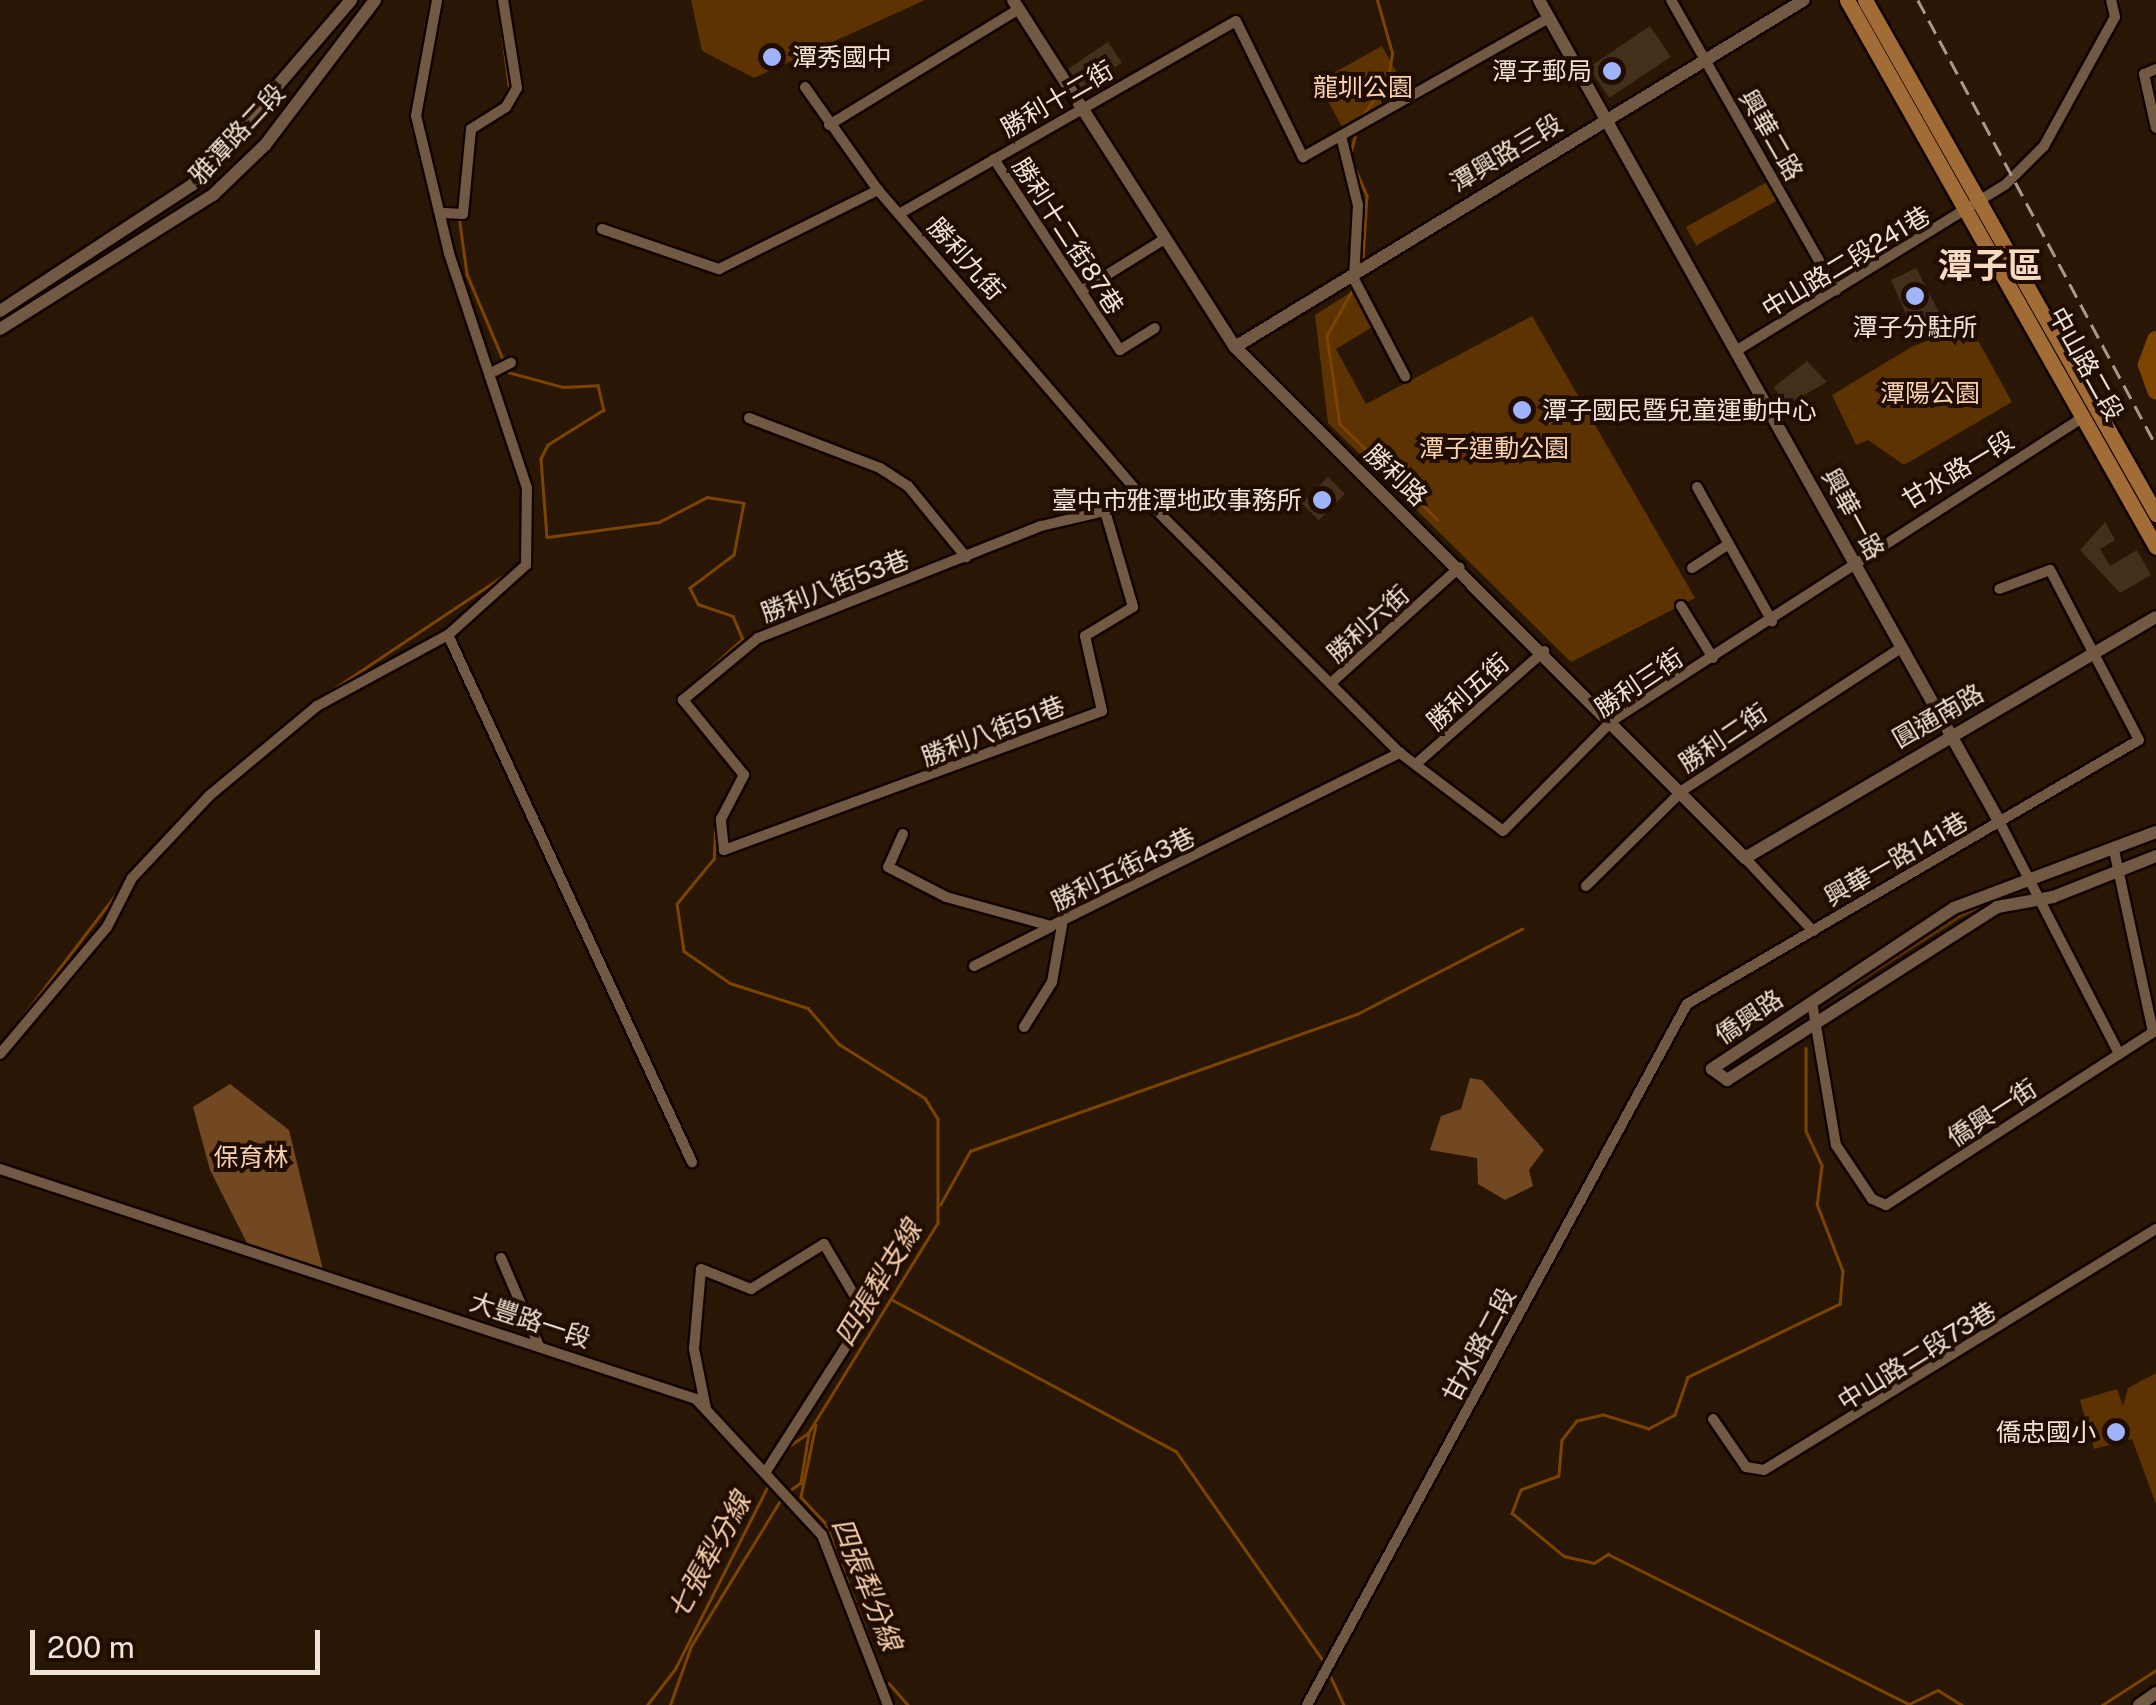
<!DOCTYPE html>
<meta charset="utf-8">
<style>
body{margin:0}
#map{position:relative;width:2156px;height:1705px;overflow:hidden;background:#2a1604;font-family:"Public Sans","Noto Sans TC",sans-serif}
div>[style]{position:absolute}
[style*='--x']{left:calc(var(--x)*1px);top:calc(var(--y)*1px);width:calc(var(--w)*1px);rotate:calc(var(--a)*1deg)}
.green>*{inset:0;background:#5c3301;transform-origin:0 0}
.forest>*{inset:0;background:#714821}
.stream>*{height:2.5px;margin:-1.25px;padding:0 1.25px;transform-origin:1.25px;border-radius:1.25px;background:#7b4400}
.river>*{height:18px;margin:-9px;padding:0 9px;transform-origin:9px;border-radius:9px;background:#7b4400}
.building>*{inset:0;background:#442f1b;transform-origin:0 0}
.roads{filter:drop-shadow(2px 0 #110300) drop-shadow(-2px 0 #110300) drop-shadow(0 2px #110300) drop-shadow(0 -2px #110300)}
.minor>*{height:10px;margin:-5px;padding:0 5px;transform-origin:5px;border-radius:5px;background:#715944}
.tertiary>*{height:12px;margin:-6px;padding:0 6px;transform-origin:6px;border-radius:6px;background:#715944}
.primary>*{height:15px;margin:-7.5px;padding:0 7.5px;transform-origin:7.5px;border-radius:7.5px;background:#a26c37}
.rail>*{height:2.5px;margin-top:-1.25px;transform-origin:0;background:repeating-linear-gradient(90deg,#ab9a8c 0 15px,transparent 0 23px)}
.dots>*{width:28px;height:28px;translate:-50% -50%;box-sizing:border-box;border:5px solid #200d00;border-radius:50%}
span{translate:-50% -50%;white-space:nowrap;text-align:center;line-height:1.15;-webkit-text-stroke:8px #200d00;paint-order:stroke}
.poi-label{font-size:25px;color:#f1e3d7}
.left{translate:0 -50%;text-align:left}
.right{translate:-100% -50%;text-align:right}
.park-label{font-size:25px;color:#fad2b0}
.street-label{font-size:25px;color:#f1e3d7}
.water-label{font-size:28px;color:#f5cdab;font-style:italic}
.district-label{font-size:35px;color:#f6dac2;font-weight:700}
.scale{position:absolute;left:30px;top:1630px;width:290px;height:45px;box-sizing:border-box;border:5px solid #f1e3d7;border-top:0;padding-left:12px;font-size:30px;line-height:35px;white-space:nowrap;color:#f1e3d7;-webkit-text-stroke:8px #200d00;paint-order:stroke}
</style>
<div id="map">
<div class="green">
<div style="clip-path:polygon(691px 0,925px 0,754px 78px,702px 51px)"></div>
<div style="left:1382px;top:46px;width:53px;height:74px;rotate:61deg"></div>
<div style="left:1769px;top:181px;width:21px;height:95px;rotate:61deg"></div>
<div style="clip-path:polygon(1353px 291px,1374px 326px,1336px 349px,1366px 404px,1532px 316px,1695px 598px,1571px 662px,1328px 423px,1315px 315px)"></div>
<div style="clip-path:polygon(1970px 326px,2012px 402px,1904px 465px,1868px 440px,1856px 445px,1832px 395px,1913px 346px)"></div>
<div style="clip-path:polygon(2017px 889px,1959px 919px,1826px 1004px,1957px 914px)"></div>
<div style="clip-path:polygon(2156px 1373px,2156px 1504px,2132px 1439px,2094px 1449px,2080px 1400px,2117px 1389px,2123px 1406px,2128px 1388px)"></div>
</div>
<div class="forest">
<div style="clip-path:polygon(1470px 1078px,1482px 1080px,1544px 1150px,1529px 1170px,1533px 1186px,1505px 1200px,1478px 1184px,1477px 1158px,1430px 1150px,1441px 1116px,1461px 1109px)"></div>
<div style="clip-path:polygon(230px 1084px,289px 1130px,324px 1274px,249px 1247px,210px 1170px,193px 1107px)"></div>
</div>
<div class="stream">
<div style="--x:498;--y:0;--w:93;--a:82.6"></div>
<div style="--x:1361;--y:118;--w:47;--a:-55.3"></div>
<div style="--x:1388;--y:79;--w:26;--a:-81"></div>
<div style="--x:1392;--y:53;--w:55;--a:-105.8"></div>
<div style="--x:1350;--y:156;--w:23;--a:-77"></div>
<div style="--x:1353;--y:163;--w:36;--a:67"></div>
<div style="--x:1367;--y:196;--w:65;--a:93.5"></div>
<div style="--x:460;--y:198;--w:71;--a:-86"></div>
<div style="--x:465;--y:127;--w:45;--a:-34"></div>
<div style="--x:459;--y:216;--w:59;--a:82.1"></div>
<div style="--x:467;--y:274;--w:98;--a:67.1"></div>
<div style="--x:1354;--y:288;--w:55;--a:119.4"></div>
<div style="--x:1327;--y:336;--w:89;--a:81.6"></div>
<div style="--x:1340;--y:424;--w:136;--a:44.4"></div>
<div style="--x:508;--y:372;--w:57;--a:15.3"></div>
<div style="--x:563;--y:387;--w:35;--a:-3"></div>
<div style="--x:598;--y:385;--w:26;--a:77"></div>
<div style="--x:604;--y:410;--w:66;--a:148"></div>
<div style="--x:548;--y:445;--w:16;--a:117"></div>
<div style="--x:541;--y:459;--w:78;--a:85.6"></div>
<div style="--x:547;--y:537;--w:113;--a:-7.6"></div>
<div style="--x:659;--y:522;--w:54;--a:-27.5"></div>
<div style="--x:707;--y:497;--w:37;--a:9"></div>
<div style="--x:744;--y:503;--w:53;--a:100.9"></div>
<div style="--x:734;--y:555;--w:55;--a:143.1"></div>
<div style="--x:690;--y:588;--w:18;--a:63"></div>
<div style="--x:698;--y:604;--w:37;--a:19"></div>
<div style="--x:733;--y:616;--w:25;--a:67"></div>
<div style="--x:743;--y:639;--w:85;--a:137.9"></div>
<div style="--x:521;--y:562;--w:27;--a:-90"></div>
<div style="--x:320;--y:698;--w:231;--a:-33.7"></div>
<div style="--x:680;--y:704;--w:70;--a:50.8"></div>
<div style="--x:235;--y:768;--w:67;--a:-40.1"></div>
<div style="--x:717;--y:817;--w:47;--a:-64.5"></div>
<div style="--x:716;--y:825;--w:34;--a:93"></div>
<div style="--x:714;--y:859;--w:58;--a:129.4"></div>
<div style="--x:677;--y:904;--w:48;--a:81.5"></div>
<div style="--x:684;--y:951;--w:56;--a:34.8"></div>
<div style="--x:730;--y:983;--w:82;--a:17.8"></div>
<div style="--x:808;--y:1008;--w:48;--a:49.3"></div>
<div style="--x:839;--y:1044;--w:102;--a:32.1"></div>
<div style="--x:925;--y:1098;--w:25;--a:58"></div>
<div style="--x:938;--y:1119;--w:104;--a:90"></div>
<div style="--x:938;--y:1223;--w:246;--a:121.6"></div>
<div style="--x:809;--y:1433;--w:51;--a:99.1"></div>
<div style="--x:801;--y:1483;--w:14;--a:144"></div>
<div style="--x:132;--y:870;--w:47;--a:-46.7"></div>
<div style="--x:3;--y:1042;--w:198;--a:-52.6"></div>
<div style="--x:1806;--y:1048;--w:83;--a:90"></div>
<div style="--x:1806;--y:1131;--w:38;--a:65"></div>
<div style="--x:1822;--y:1166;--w:38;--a:97"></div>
<div style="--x:1817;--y:1204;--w:72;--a:68.8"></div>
<div style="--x:1843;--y:1271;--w:33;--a:95"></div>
<div style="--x:1840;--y:1304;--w:169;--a:154.3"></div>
<div style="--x:1688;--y:1377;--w:40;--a:108.9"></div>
<div style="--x:1675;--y:1415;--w:30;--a:152"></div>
<div style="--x:1649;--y:1429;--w:48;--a:-163.1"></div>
<div style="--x:1603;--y:1415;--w:27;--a:167"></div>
<div style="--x:1577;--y:1421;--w:24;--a:128"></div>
<div style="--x:1562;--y:1440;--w:36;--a:95"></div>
<div style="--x:1559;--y:1476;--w:40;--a:159.8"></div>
<div style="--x:1521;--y:1490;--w:25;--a:111"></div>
<div style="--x:1512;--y:1513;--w:67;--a:39.6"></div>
<div style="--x:1564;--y:1556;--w:31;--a:13"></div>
<div style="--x:1594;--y:1563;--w:17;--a:-33"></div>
<div style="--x:1608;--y:1554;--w:336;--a:26.5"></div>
<div style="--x:1909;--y:1704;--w:32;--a:-26"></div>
<div style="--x:1938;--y:1690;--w:28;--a:32"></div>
<div style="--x:940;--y:1205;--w:62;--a:-60.9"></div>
<div style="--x:970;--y:1151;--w:411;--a:-19.5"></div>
<div style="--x:1357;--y:1014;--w:186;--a:-27.3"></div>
<div style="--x:891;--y:1299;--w:323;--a:28.1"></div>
<div style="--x:1176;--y:1451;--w:259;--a:54.9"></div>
<div style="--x:816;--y:1425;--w:74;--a:101.8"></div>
<div style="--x:801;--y:1497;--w:37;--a:47"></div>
<div style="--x:826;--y:1524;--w:193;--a:69.4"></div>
<div style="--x:786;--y:1448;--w:27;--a:-34"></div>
<div style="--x:1330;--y:1675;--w:33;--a:65"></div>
<div style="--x:889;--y:1683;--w:29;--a:49"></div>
<div style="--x:647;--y:1705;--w:46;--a:-52.1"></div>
<div style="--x:675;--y:1669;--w:205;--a:-63.1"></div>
<div style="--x:670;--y:1705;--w:63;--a:-70.4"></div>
<div style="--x:691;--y:1646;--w:176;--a:-58.5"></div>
<div style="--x:2102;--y:1705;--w:64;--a:-32.9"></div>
</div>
<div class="river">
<div style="--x:2156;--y:340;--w:27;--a:110"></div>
<div style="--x:2147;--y:365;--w:27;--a:70"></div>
</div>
<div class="building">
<div style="left:1650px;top:26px;width:37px;height:74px;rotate:56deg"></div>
<div style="left:1108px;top:42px;width:25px;height:48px;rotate:56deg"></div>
<div style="clip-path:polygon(1916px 268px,1939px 312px,1912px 328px,1891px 280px)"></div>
<div style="clip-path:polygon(1807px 361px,1827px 382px,1785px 406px,1774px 387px)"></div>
<div style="left:1328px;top:477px;width:24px;height:37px;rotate:45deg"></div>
<div style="clip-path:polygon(2105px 522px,2115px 540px,2100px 549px,2110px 566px,2137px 550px,2151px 575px,2120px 593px,2080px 550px)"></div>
</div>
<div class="roads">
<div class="minor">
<div style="--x:1671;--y:0;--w:334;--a:60.4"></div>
<div style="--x:2156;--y:69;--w:13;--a:157"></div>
<div style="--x:2144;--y:74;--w:55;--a:77.5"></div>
<div style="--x:805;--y:87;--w:126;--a:54.7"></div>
<div style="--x:878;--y:190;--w:394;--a:49.3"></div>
<div style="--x:1135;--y:489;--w:374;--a:44.9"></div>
<div style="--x:1400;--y:753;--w:129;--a:37.1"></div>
<div style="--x:1503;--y:831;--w:156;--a:-45.3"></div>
<div style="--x:1613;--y:720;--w:561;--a:-32.78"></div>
<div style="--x:829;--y:125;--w:223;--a:-31.4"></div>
<div style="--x:1341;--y:136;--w:71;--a:76.2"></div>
<div style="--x:1358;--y:205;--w:74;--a:93.1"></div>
<div style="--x:1354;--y:279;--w:110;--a:62.3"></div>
<div style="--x:994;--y:159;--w:229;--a:56.6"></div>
<div style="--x:1120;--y:350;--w:41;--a:-32.2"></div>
<div style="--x:444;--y:213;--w:19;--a:3"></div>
<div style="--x:463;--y:214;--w:85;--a:-84.6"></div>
<div style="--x:471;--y:129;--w:41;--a:-32.2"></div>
<div style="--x:506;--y:107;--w:22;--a:-60"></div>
<div style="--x:517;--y:88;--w:89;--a:-99"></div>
<div style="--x:899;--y:214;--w:388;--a:-29.8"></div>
<div style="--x:1236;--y:21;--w:152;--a:63.8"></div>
<div style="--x:1303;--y:157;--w:283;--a:-29.5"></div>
<div style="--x:602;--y:229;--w:124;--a:18.9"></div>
<div style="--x:719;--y:269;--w:178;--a:-26.4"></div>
<div style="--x:1081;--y:291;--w:97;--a:-31.9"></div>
<div style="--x:1739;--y:349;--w:312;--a:-31.7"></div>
<div style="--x:2005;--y:185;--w:55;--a:-45"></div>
<div style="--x:2044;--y:146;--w:147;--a:-61.2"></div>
<div style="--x:2115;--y:17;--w:17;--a:-103"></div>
<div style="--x:495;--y:371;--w:18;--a:-27"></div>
<div style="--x:749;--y:418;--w:140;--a:20.9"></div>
<div style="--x:880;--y:468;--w:33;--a:33"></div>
<div style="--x:908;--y:486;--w:92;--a:50.8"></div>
<div style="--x:1697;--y:487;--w:154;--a:60.8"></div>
<div style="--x:1105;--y:511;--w:100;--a:73.7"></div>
<div style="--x:1133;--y:607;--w:56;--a:148.9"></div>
<div style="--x:1085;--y:636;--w:77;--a:77.2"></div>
<div style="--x:1102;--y:711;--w:403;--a:159.8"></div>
<div style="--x:724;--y:850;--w:31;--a:-96"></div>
<div style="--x:721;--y:819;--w:50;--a:-62.4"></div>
<div style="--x:744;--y:775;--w:97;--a:-129.1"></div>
<div style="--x:683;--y:700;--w:97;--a:-39.6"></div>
<div style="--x:758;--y:638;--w:304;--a:-21.6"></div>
<div style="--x:1041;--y:526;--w:66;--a:-13.2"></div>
<div style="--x:1105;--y:511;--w:37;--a:-36"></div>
<div style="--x:1692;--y:568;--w:44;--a:-33"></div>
<div style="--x:1681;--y:606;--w:61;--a:58.4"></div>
<div style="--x:448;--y:635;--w:581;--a:65.16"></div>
<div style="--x:1331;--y:683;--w:173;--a:-42"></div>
<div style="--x:1416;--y:764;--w:171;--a:-41.4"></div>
<div style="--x:2000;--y:823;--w:260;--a:62.7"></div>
<div style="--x:903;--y:834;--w:36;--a:114"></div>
<div style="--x:888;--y:867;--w:65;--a:27.3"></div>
<div style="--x:946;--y:897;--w:109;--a:15.4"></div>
<div style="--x:1051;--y:926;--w:390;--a:-26.4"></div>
<div style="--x:1745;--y:858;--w:100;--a:47"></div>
<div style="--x:1586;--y:886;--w:136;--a:-44.7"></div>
<div style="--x:1683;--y:790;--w:262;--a:-33.1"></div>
<div style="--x:974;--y:966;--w:86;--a:-26.9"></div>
<div style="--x:1812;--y:1002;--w:145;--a:80.5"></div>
<div style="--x:1836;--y:1145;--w:65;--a:56.3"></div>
<div style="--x:1872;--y:1199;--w:15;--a:23"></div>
<div style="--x:1886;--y:1205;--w:318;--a:-32.9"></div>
<div style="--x:2153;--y:1032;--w:186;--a:-102.1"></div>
<div style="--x:1024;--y:1027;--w:53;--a:-58.1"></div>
<div style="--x:1052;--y:982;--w:58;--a:-80"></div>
<div style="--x:0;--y:1054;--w:166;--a:-49.9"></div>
<div style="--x:107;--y:927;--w:55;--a:-63"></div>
<div style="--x:132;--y:878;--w:112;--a:-46.8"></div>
<div style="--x:209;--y:796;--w:141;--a:-39.8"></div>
<div style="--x:317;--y:706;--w:149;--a:-28.5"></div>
<div style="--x:448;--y:635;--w:105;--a:-41.9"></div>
<div style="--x:526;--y:565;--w:77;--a:-89.3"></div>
<div style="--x:527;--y:488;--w:248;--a:-108.4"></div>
<div style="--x:449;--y:253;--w:141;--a:-103.5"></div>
<div style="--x:416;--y:116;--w:118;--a:-79.7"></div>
<div style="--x:0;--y:1169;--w:733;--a:18.29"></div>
<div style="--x:696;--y:1399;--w:185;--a:47.2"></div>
<div style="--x:822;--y:1535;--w:182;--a:68.8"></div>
<div style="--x:501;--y:1258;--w:94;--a:66.7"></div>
<div style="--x:706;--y:1409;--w:61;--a:-101.3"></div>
<div style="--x:694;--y:1349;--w:80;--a:-85"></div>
<div style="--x:701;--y:1269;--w:54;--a:21.8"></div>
<div style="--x:751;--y:1289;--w:86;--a:-31.7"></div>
<div style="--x:824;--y:1244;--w:82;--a:59.4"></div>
<div style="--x:866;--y:1315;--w:188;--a:122.6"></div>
<div style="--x:1713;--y:1419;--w:58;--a:55.5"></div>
<div style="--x:1746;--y:1467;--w:18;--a:9"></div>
<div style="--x:1764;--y:1470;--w:460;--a:-31.6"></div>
<div style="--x:1307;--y:1705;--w:797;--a:-61.54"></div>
<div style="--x:1687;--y:1004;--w:523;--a:-30.29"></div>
<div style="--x:2139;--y:740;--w:192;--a:-117.6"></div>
<div style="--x:2050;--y:570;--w:54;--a:159.6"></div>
</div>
<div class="tertiary">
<div style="--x:1013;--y:0;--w:412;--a:57.4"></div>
<div style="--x:1235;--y:347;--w:722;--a:45.06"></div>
<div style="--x:1745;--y:858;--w:476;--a:-30.4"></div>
<div style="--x:1539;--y:0;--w:943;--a:60.74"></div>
<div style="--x:0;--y:311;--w:230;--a:-33.3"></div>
<div style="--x:192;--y:185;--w:244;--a:-49.3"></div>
<div style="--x:0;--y:329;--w:252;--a:-32.2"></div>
<div style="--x:213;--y:195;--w:72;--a:-43.9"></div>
<div style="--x:265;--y:145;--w:182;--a:-52.8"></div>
<div style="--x:1235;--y:347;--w:666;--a:-31.38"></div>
<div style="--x:2156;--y:832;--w:216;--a:159.4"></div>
<div style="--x:1954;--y:908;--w:291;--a:146.4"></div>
<div style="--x:1712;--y:1069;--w:19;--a:36"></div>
<div style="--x:1727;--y:1080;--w:321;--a:-32.6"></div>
<div style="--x:1997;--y:907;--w:57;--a:-10.1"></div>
<div style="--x:2053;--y:897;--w:111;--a:-21.7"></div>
<div style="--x:2139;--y:1705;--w:21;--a:-35"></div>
</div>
<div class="primary">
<div style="--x:1847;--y:0;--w:628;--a:60.54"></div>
<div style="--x:1865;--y:0;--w:591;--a:60.48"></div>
</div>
</div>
<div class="rail">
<div style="--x:1918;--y:0;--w:505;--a:61.86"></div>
</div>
<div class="dots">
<div style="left:772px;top:57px;background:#a0b3fd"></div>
<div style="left:1612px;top:71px;background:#a0b3fd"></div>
<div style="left:1915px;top:296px;background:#a0b3fd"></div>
<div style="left:1522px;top:410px;background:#a0b3fd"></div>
<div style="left:1322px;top:500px;background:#a0b3fd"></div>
<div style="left:2116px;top:1432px;background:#a0b3fd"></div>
</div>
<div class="poi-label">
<span class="left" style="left:792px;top:57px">潭秀國中</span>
<span class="right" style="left:1592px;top:71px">潭子郵局</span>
<span style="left:1915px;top:327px">潭子分駐所</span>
<span class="left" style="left:1542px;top:410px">潭子國民暨兒童運動中心</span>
<span class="right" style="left:1302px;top:500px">臺中市雅潭地政事務所</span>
<span class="right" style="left:2096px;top:1432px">僑忠國小</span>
</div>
<div class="park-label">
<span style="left:1363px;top:87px">龍圳公園</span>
<span style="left:1930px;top:393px">潭陽公園</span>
<span style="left:1494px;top:448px">潭子運動公園</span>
<span style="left:251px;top:1157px">保育林</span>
</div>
<div class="street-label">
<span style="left:1057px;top:99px;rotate:-30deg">勝利十二街</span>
<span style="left:237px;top:134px;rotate:-47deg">雅潭路二段</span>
<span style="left:1771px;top:135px;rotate:60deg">興華二路</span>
<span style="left:1506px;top:153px;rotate:-31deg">潭興路三段</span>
<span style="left:1068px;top:236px;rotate:57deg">勝利十二街87巷</span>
<span style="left:966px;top:259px;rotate:48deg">勝利九街</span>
<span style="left:1846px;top:262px;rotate:-31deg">中山路二段241巷</span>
<span style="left:2086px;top:364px;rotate:61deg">中山路二段</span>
<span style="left:1958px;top:470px;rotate:-31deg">甘水路一段</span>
<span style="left:1396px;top:475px;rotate:44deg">勝利路</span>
<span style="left:1853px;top:514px;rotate:61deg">興華一路</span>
<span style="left:835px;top:586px;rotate:-21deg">勝利八街53巷</span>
<span style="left:1368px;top:624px;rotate:-42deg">勝利六街</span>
<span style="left:1639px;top:683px;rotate:-34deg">勝利三街</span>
<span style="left:1468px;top:692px;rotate:-42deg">勝利五街</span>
<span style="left:1938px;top:716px;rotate:-30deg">圓通南路</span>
<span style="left:993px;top:731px;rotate:-21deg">勝利八街51巷</span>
<span style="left:1723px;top:738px;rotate:-34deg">勝利二街</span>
<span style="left:1896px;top:859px;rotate:-30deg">興華一路141巷</span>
<span style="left:1123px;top:869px;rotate:-26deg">勝利五街43巷</span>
<span style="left:1749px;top:1017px;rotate:-34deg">僑興路</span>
<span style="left:1992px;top:1113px;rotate:-33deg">僑興一街</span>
<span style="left:530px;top:1320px;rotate:18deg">大豐路一段</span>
<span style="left:1479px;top:1345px;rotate:-62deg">甘水路二段</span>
<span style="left:1917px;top:1356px;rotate:-32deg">中山路二段73巷</span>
</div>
<div class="water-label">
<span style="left:878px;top:1283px;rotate:-59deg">四張犁支線</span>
<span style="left:709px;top:1556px;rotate:-61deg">七張犁分線</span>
<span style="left:867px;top:1584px;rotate:68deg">四張犁分線</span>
</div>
<div class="district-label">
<span style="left:1990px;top:266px">潭子區</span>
</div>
<div class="scale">200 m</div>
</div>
